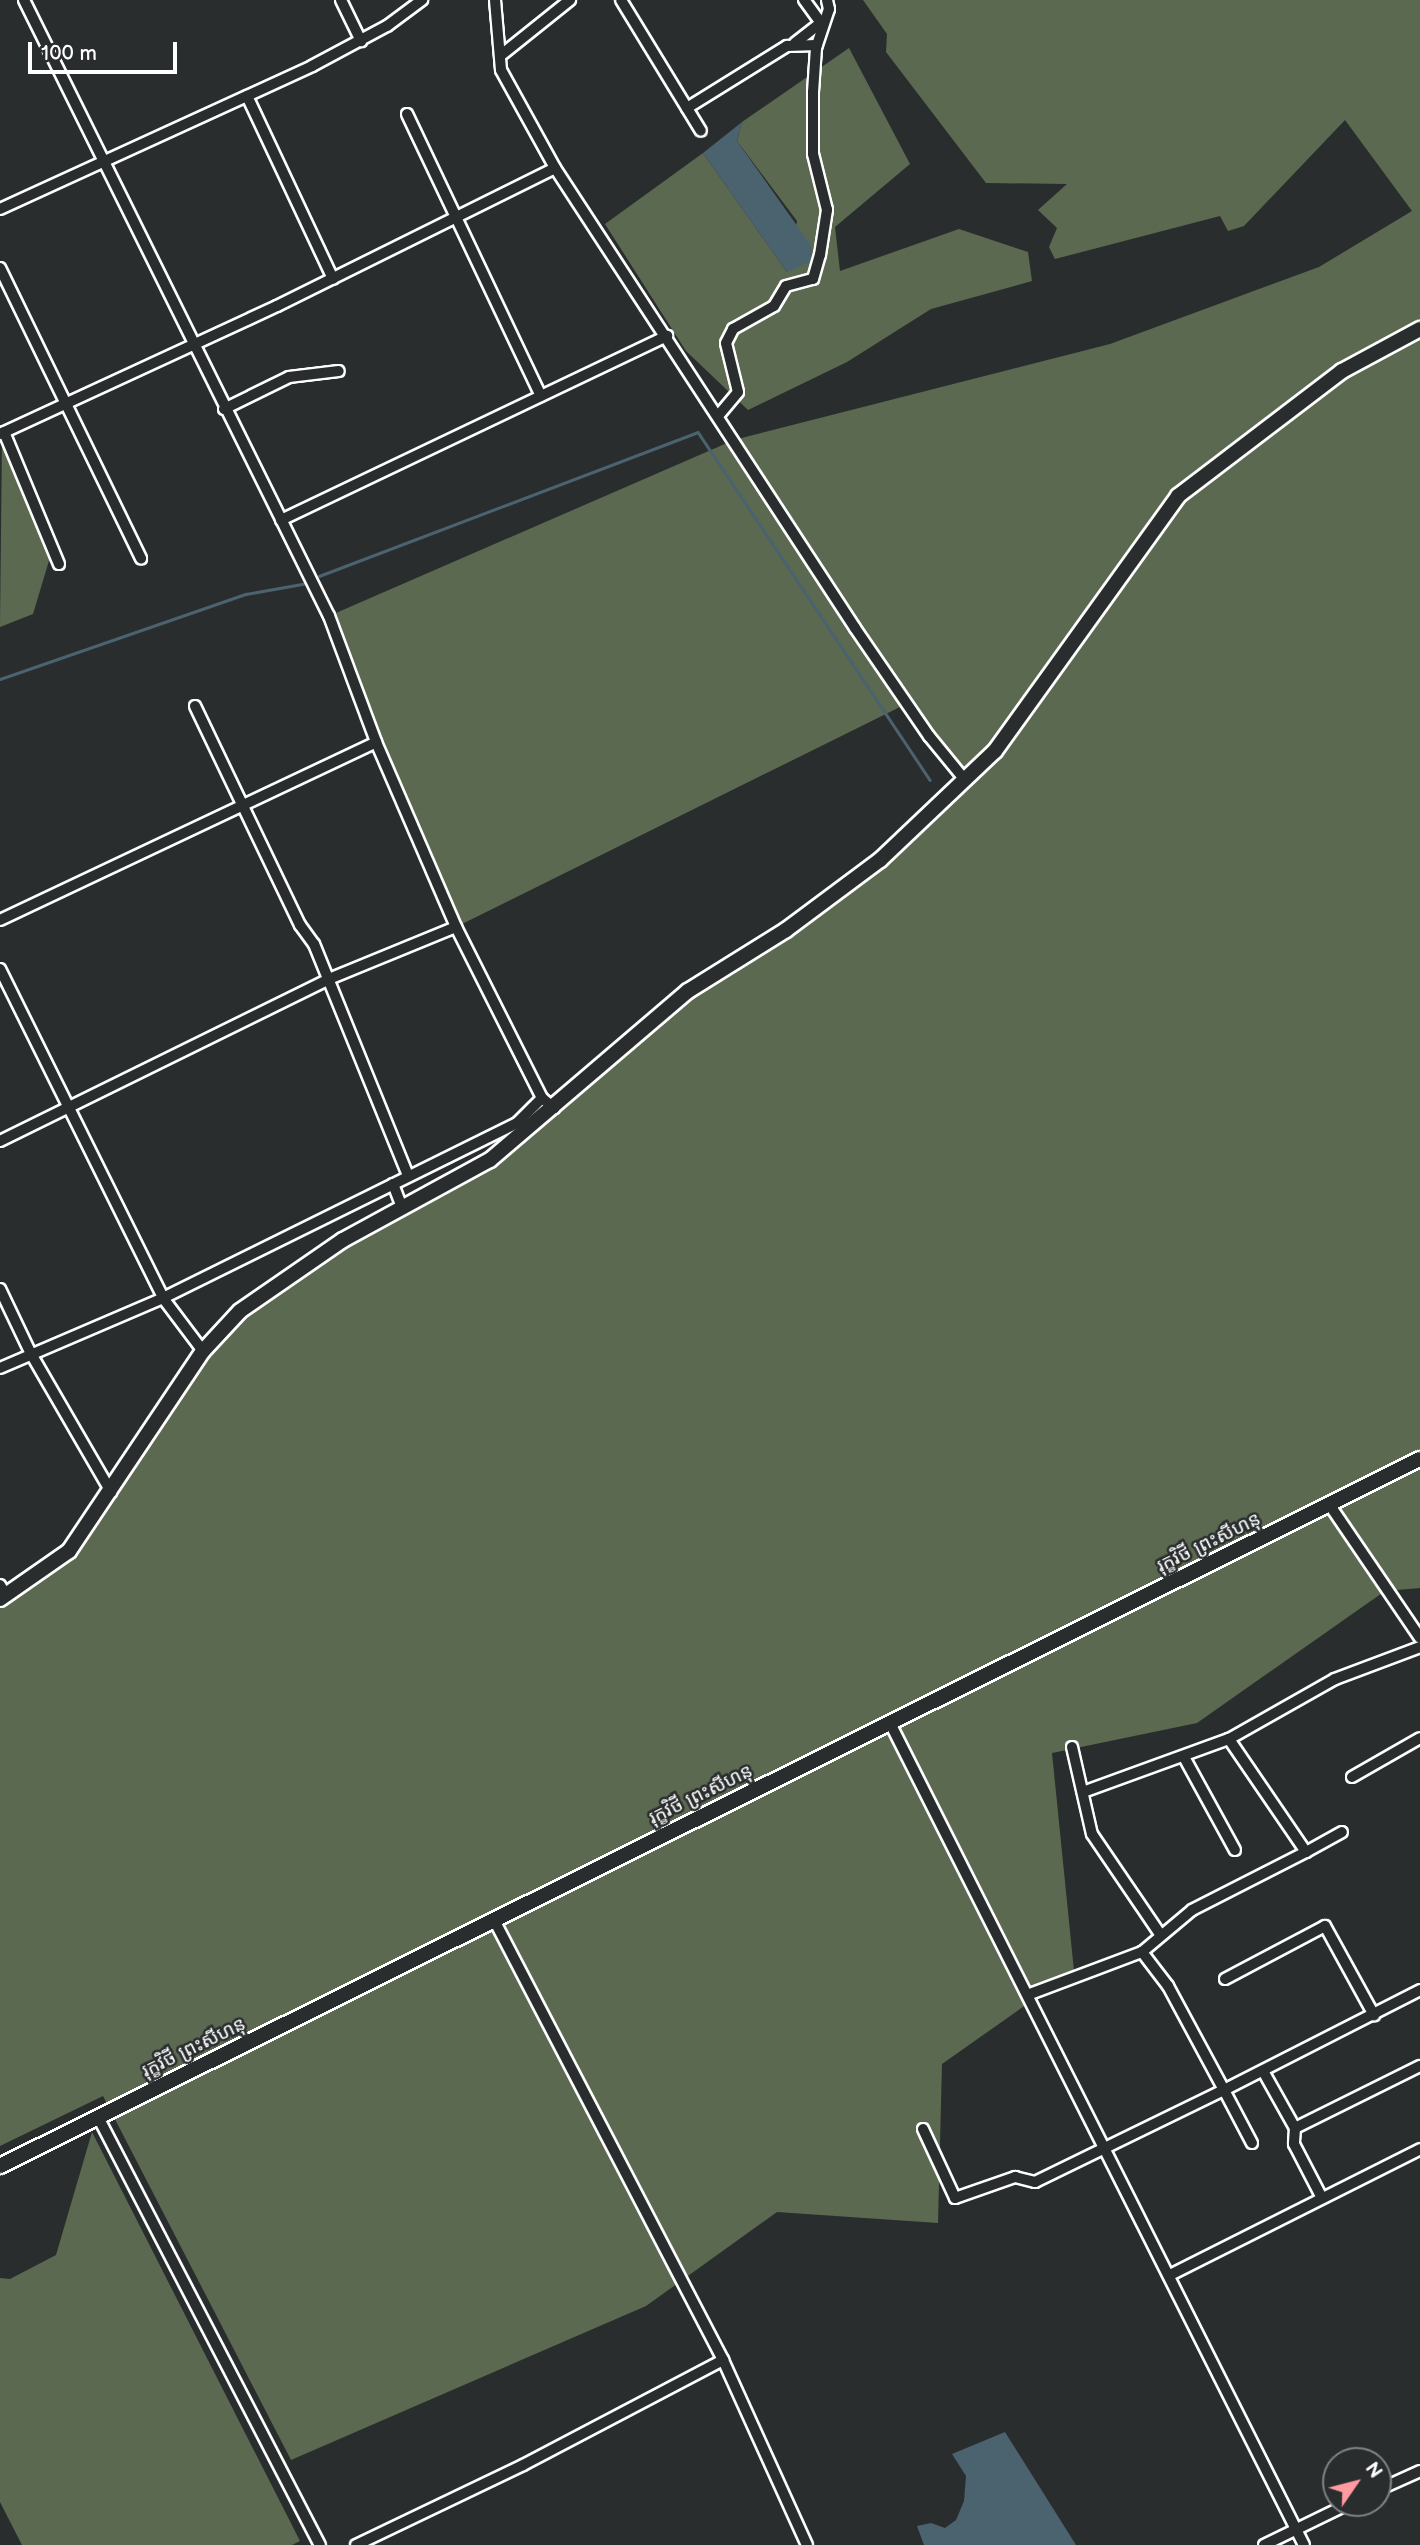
<!DOCTYPE html>
<meta charset="utf-8">
<style>
body{margin:0}
#map{position:relative;width:1420px;height:2545px;overflow:hidden;background:#2a2d2e;font-family:"Balsamiq Sans","Noto Sans Khmer",sans-serif}
div>[style]{position:absolute}
[style*='--x']{left:calc(var(--x)*1px);top:calc(var(--y)*1px);width:calc(var(--w)*1px);rotate:calc(var(--a)*1deg)}
.green>*{inset:0;background:#5c6951}
.water>*{inset:0;background:#4b626f}
.stream>*{height:2.5px;margin:-1.25px;padding:0 1.25px;transform-origin:1.25px;border-radius:1.25px;background:#4b626f}
.roads{filter:drop-shadow(2px 0 #fff) drop-shadow(-2px 0 #fff) drop-shadow(0 2px #fff) drop-shadow(0 -2px #fff)}
.street>*{height:10px;margin:-5px;padding:0 5px;transform-origin:5px;border-radius:5px;background:#2a2d2e}
.secondary>*{height:14px;margin:-7px;padding:0 7px;transform-origin:7px;border-radius:7px;background:#2a2d2e}
span{translate:-50% -50%;white-space:nowrap;text-align:center;line-height:1.15;-webkit-text-stroke:5px #2a2d2e;paint-order:stroke}
.street-label{font-size:19px;color:#fff}
.north{position:absolute;left:1322px;top:2447px;width:70px;height:70px;box-sizing:border-box;background:#2a2d2e;border:2px solid #7f8182;border-radius:50%;rotate:55deg;font-size:19px;font-weight:700;line-height:28px;text-align:center;color:#fff}
.north::after{content:'';display:block;margin:auto;width:24px;height:32px;background:#ff9aa2;clip-path:polygon(50% 0,100% 100%,50% 72%,0 100%)}
.scale{position:absolute;left:28px;top:42px;width:149px;height:32px;box-sizing:border-box;border:4px solid #fff;border-top:0;padding-left:9px;font-size:21px;line-height:24px;white-space:nowrap;color:#fff;-webkit-text-stroke:5px #2a2d2e;paint-order:stroke}
</style>
<div id="map">
<div class="green">
<div style="clip-path:polygon(863px 0,1420px 0,1420px 1588px,1385px 1591px,1197px 1723px,1052px 1753px,1074px 1971px,942px 2064px,938px 2223px,777px 2212px,646px 2306px,291px 2460px,103px 2096px,0 2146px,0 1599px,48px 1570px,220px 1329px,343px 1240px,490px 1160px,688px 991px,786px 930px,965px 780px,906px 704px,456px 927px,329px 616px,734px 440px,1110px 344px,1319px 267px,1412px 211px,1345px 120px,1244px 226px,1228px 231px,1220px 216px,1055px 259px,1049px 247px,1057px 228px,1038px 210px,1067px 184px,986px 183px,886px 52px,887px 34px)"></div>
<div style="clip-path:polygon(849px 48px,910px 164px,835px 227px,840px 271px,959px 229px,1028px 252px,1032px 281px,931px 309px,847px 362px,748px 410px,686px 351px,605px 224px,703px 153px,787px 272px,797px 221px,737px 141px,742px 122px)"></div>
<div style="clip-path:polygon(2px 438px,51px 554px,33px 614px,0 627px)"></div>
<div style="clip-path:polygon(92px 2132px,300px 2541px,292px 2545px,22px 2545px,0 2502px,0 2278px,10px 2279px,56px 2255px)"></div>
</div>
<div class="water">
<div style="clip-path:polygon(742px 122px,737px 141px,810px 244px,814px 260px,787px 272px,703px 153px)"></div>
<div style="clip-path:polygon(1005px 2432px,1076px 2545px,924px 2545px,917px 2526px,931px 2523px,945px 2528px,956px 2520px,964px 2501px,966px 2476px,952px 2454px)"></div>
</div>
<div class="stream">
<div style="--x:319;--y:576;--w:405;--a:-20.8"></div>
<div style="--x:698;--y:432;--w:418;--a:56.3"></div>
<div style="--x:0;--y:679;--w:260;--a:-19.1"></div>
<div style="--x:246;--y:594;--w:58;--a:-10"></div>
</div>
<div class="roads">
<div class="street">
<div style="--x:24;--y:0;--w:687;--a:63.66"></div>
<div style="--x:329;--y:616;--w:134;--a:69.5"></div>
<div style="--x:376;--y:742;--w:202;--a:66.6"></div>
<div style="--x:456;--y:927;--w:191;--a:63.3"></div>
<div style="--x:542;--y:1098;--w:16;--a:40"></div>
<div style="--x:341;--y:0;--w:46;--a:64"></div>
<div style="--x:495;--y:0;--w:70;--a:85.1"></div>
<div style="--x:501;--y:70;--w:112;--a:61.1"></div>
<div style="--x:555;--y:168;--w:549;--a:56.89"></div>
<div style="--x:855;--y:628;--w:131;--a:55.6"></div>
<div style="--x:929;--y:736;--w:57;--a:50.7"></div>
<div style="--x:621;--y:0;--w:153;--a:58.6"></div>
<div style="--x:795;--y:43;--w:33;--a:-38"></div>
<div style="--x:821;--y:23;--w:29;--a:-126"></div>
<div style="--x:500;--y:56;--w:90;--a:-38.7"></div>
<div style="--x:247;--y:96;--w:202;--a:64.8"></div>
<div style="--x:687;--y:108;--w:118;--a:-31.8"></div>
<div style="--x:787;--y:46;--w:30;--a:-2"></div>
<div style="--x:407;--y:114;--w:312;--a:64.6"></div>
<div style="--x:0;--y:209;--w:343;--a:-24.6"></div>
<div style="--x:312;--y:66;--w:85;--a:-28.1"></div>
<div style="--x:387;--y:26;--w:44;--a:-36.6"></div>
<div style="--x:0;--y:268;--w:323;--a:64.1"></div>
<div style="--x:224;--y:409;--w:72;--a:-26.2"></div>
<div style="--x:289;--y:377;--w:50;--a:-6.8"></div>
<div style="--x:718;--y:416;--w:31;--a:-50"></div>
<div style="--x:738;--y:392;--w:50;--a:-103.8"></div>
<div style="--x:726;--y:343;--w:16;--a:-63"></div>
<div style="--x:733;--y:329;--w:47;--a:-29.3"></div>
<div style="--x:774;--y:306;--w:23;--a:-59"></div>
<div style="--x:786;--y:286;--w:28;--a:-15"></div>
<div style="--x:813;--y:279;--w:25;--a:-74"></div>
<div style="--x:820;--y:255;--w:46;--a:-81.2"></div>
<div style="--x:827;--y:210;--w:58;--a:-104"></div>
<div style="--x:813;--y:154;--w:62;--a:-90"></div>
<div style="--x:813;--y:92;--w:44;--a:-86.1"></div>
<div style="--x:816;--y:48;--w:41;--a:-71.6"></div>
<div style="--x:829;--y:9;--w:9;--a:-103"></div>
<div style="--x:4;--y:432;--w:143;--a:67.4"></div>
<div style="--x:0;--y:434;--w:305;--a:-24.8"></div>
<div style="--x:277;--y:306;--w:310;--a:-26.4"></div>
<div style="--x:281;--y:520;--w:428;--a:-25.5"></div>
<div style="--x:195;--y:706;--w:243;--a:64.4"></div>
<div style="--x:300;--y:925;--w:24;--a:54"></div>
<div style="--x:314;--y:944;--w:250;--a:67.9"></div>
<div style="--x:0;--y:920;--w:416;--a:-25.3"></div>
<div style="--x:0;--y:969;--w:367;--a:63.6"></div>
<div style="--x:163;--y:1298;--w:66;--a:53"></div>
<div style="--x:0;--y:1141;--w:367;--a:-26.2"></div>
<div style="--x:329;--y:979;--w:137;--a:-22.3"></div>
<div style="--x:393;--y:1184;--w:26;--a:69"></div>
<div style="--x:0;--y:1289;--w:70;--a:64.5"></div>
<div style="--x:30;--y:1352;--w:162;--a:59.9"></div>
<div style="--x:0;--y:1368;--w:177;--a:-23.2"></div>
<div style="--x:163;--y:1298;--w:395;--a:-26.3"></div>
<div style="--x:517;--y:1123;--w:35;--a:-45"></div>
<div style="--x:1329;--y:1504;--w:162;--a:55.8"></div>
<div style="--x:0;--y:1585;--w:12;--a:59"></div>
<div style="--x:890;--y:1723;--w:920;--a:63.27"></div>
<div style="--x:1072;--y:1747;--w:89;--a:77.1"></div>
<div style="--x:1092;--y:1834;--w:121;--a:55.8"></div>
<div style="--x:1184;--y:1757;--w:106;--a:61.3"></div>
<div style="--x:1352;--y:1777;--w:78;--a:-29.8"></div>
<div style="--x:1083;--y:1792;--w:155;--a:-20"></div>
<div style="--x:1306;--y:1852;--w:41;--a:-29.1"></div>
<div style="--x:494;--y:1920;--w:496;--a:62.5"></div>
<div style="--x:723;--y:2360;--w:203;--a:65.6"></div>
<div style="--x:1142;--y:1952;--w:65;--a:-40"></div>
<div style="--x:1192;--y:1910;--w:128;--a:-27"></div>
<div style="--x:1306;--y:1852;--w:137;--a:-124.3"></div>
<div style="--x:1229;--y:1739;--w:122;--a:-29.5"></div>
<div style="--x:1335;--y:1679;--w:91;--a:-20.6"></div>
<div style="--x:1225;--y:1979;--w:113;--a:-27.9"></div>
<div style="--x:1325;--y:1926;--w:102;--a:61.2"></div>
<div style="--x:1030;--y:1994;--w:120;--a:-20.6"></div>
<div style="--x:1142;--y:1952;--w:43;--a:52.6"></div>
<div style="--x:1168;--y:1986;--w:118;--a:61.7"></div>
<div style="--x:1224;--y:2090;--w:220;--a:-27"></div>
<div style="--x:1263;--y:2071;--w:65;--a:60.7"></div>
<div style="--x:1295;--y:2128;--w:16;--a:94"></div>
<div style="--x:1294;--y:2144;--w:59;--a:62.6"></div>
<div style="--x:98;--y:2117;--w:482;--a:62.6"></div>
<div style="--x:1295;--y:2128;--w:140;--a:-26.4"></div>
<div style="--x:923;--y:2129;--w:76;--a:65.1"></div>
<div style="--x:955;--y:2198;--w:64;--a:-19.3"></div>
<div style="--x:1015;--y:2177;--w:21;--a:14"></div>
<div style="--x:1035;--y:2182;--w:210;--a:-26"></div>
<div style="--x:1224;--y:2090;--w:60;--a:62.2"></div>
<div style="--x:1170;--y:2275;--w:280;--a:-26.7"></div>
<div style="--x:1378;--y:2490;--w:46;--a:-24.3"></div>
<div style="--x:356;--y:2545;--w:185;--a:-25.6"></div>
<div style="--x:523;--y:2465;--w:226;--a:-27.7"></div>
<div style="--x:1264;--y:2545;--w:96;--a:-26"></div>
</div>
<div class="secondary">
<div style="--x:0;--y:1599;--w:84;--a:-34.8"></div>
<div style="--x:69;--y:1551;--w:241;--a:-56.2"></div>
<div style="--x:203;--y:1351;--w:54;--a:-47.2"></div>
<div style="--x:240;--y:1311;--w:125;--a:-34.6"></div>
<div style="--x:343;--y:1240;--w:167;--a:-28.6"></div>
<div style="--x:490;--y:1160;--w:260;--a:-40.5"></div>
<div style="--x:688;--y:991;--w:115;--a:-31.9"></div>
<div style="--x:786;--y:930;--w:117;--a:-36.7"></div>
<div style="--x:880;--y:860;--w:158;--a:-43.5"></div>
<div style="--x:995;--y:751;--w:314;--a:-54.3"></div>
<div style="--x:1178;--y:496;--w:206;--a:-37.3"></div>
<div style="--x:1342;--y:371;--w:89;--a:-28.3"></div>
<div style="--x:0;--y:2166;--w:1586;--a:-26.47"></div>
</div>
</div>
<div class="street-label">
<span style="left:1209px;top:1543px;rotate:-26deg">រុក្ខវិថី ព្រះសីហនុ</span>
<span style="left:701px;top:1795px;rotate:-26deg">រុក្ខវិថី ព្រះសីហនុ</span>
<span style="left:194px;top:2048px;rotate:-26deg">រុក្ខវិថី ព្រះសីហនុ</span>
</div>
<div class="north">N</div>
<div class="scale">100 m</div>
</div>
